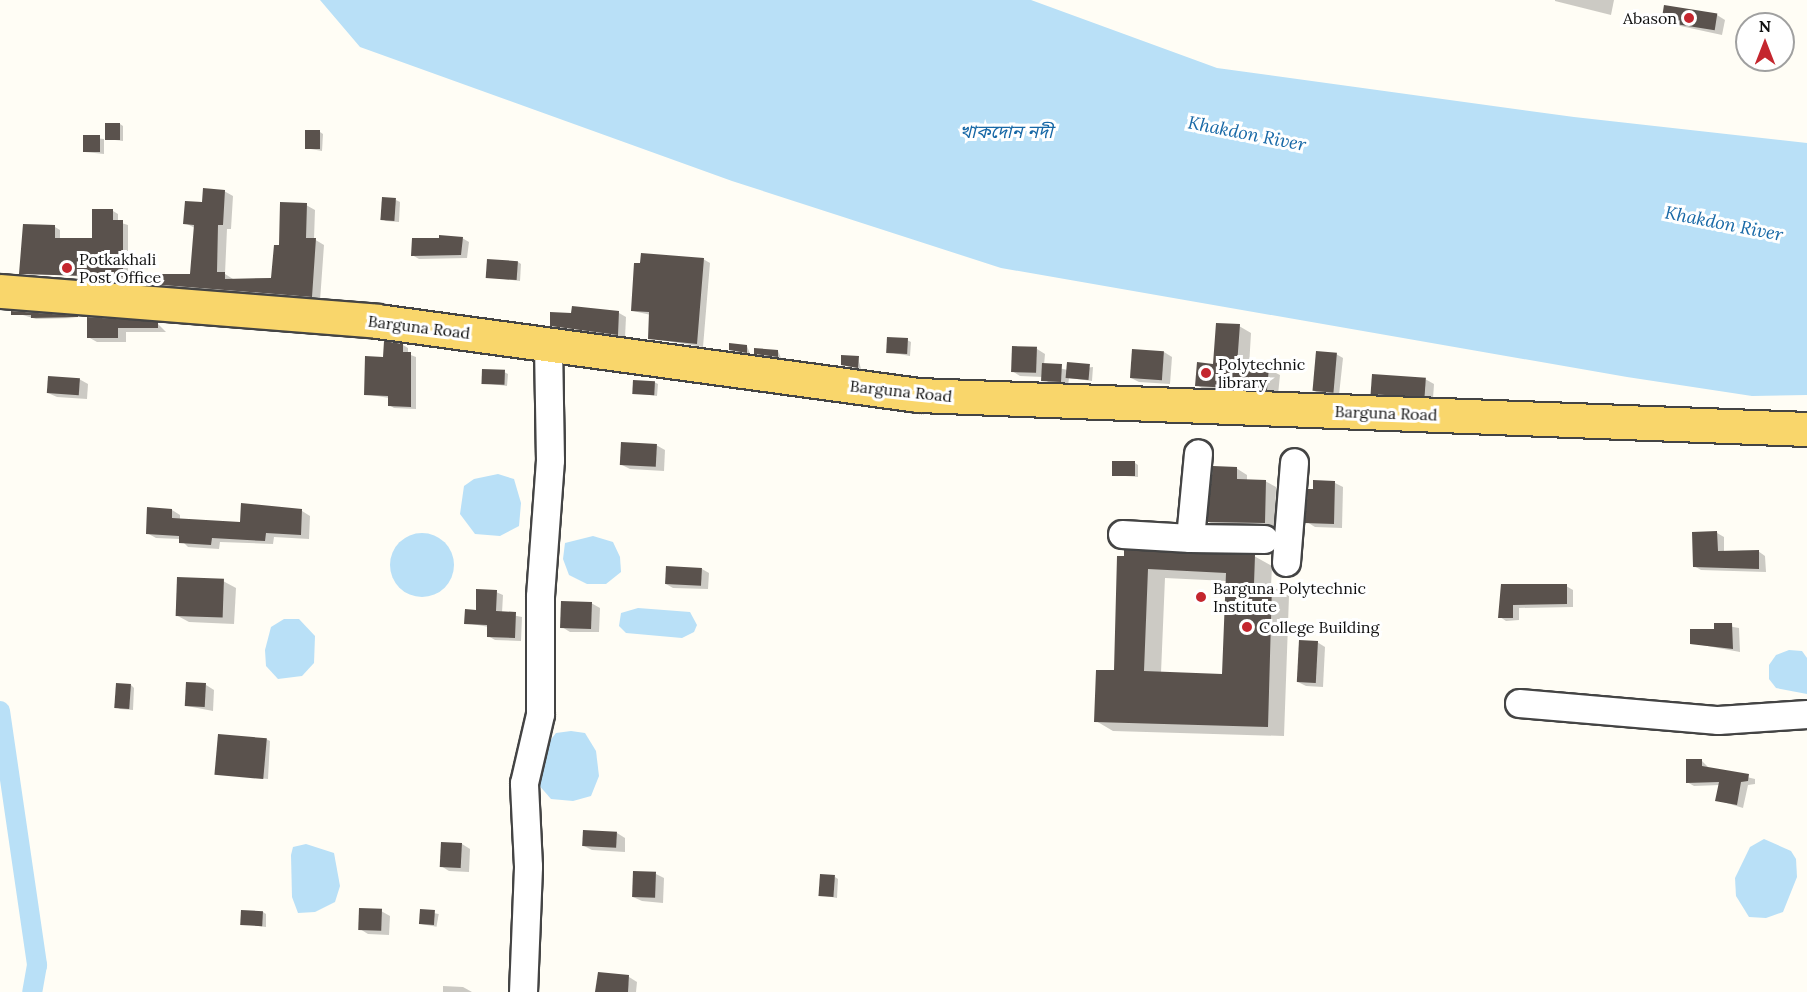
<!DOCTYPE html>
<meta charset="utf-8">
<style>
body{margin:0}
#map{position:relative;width:1807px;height:992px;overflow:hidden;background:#fffdf5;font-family:Lora,"Noto Sans Bengali",serif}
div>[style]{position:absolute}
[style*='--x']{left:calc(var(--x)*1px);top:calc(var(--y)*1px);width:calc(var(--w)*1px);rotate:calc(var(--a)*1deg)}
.water>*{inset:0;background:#b9e0f7}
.round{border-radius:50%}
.shadow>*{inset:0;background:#0003;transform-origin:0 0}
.canal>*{height:20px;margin:-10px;padding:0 10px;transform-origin:10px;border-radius:10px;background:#b9e0f7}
.building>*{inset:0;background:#5a524d;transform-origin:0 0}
.roads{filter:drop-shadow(2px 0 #444) drop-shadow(-2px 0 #444) drop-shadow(0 2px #444) drop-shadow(0 -2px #444)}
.minor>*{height:27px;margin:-13.5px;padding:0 13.5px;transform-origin:13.5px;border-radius:13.5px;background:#fff}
.major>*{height:33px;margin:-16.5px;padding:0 16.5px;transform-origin:16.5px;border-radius:16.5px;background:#f9d66b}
.dots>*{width:16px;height:16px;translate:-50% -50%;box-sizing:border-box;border:3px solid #fff;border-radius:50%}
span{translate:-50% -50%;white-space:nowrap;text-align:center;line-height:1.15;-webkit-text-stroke:6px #fff;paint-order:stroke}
.poi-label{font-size:16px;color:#111}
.right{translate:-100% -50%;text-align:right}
.left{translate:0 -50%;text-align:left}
.street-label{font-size:16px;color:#111}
.water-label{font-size:18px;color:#1768a6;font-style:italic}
.north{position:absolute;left:1735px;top:12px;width:60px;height:60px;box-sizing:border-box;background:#fff;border:2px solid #a0a0a0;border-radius:50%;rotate:0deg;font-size:16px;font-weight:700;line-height:24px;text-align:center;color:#111}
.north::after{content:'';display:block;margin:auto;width:21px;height:27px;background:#c4262e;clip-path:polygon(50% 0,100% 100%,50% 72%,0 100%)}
</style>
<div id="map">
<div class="water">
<div style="clip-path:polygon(320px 0,1031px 0,1217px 68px,1574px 117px,1807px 143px,1807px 395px,1752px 396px,1627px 377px,1001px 268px,732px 181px,360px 47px)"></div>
<div style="clip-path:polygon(498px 474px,514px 479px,521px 503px,519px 526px,500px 536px,475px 534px,460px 514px,464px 486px,474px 479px)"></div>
<div class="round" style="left:390px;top:533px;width:64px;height:64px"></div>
<div style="clip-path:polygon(593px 536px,613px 542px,620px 557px,621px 572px,606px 584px,587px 584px,569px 575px,563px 559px,565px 543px)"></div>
<div style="clip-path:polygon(638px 608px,690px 612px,697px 625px,694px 632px,682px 638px,626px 633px,619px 626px,621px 613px)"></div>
<div style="clip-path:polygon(284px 619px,299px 619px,315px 636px,314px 663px,302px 676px,278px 679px,266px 666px,265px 650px,271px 627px)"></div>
<div style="clip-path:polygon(1789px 650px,1802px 651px,1807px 658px,1807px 694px,1776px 688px,1769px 679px,1769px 665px,1776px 655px)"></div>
<div style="clip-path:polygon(571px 731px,585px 733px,596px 751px,599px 776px,591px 796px,573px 801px,551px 799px,538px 784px,540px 764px,545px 747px,556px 733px)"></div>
<div style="clip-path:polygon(1764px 839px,1791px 851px,1796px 859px,1797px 877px,1783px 912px,1766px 918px,1749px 917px,1736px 896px,1735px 878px,1750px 847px)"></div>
<div style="clip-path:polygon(306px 844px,334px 853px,340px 886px,335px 902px,315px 912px,298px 913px,292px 897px,291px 855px,293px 847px)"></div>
</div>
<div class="shadow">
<div style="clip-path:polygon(1614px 0,1611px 15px,1555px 1px,1555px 0)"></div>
<div style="clip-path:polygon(1717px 15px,1725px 20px,1722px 35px,1662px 22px)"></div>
<div style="clip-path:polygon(120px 124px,123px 126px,123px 141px,107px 139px)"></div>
<div style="clip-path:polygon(320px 132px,323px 134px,322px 151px,305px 148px)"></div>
<div style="clip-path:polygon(85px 137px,104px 139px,104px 154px,85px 152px)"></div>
<div style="clip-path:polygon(224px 191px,233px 196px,231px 229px,227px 229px,225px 274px,233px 279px,273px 279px,306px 205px,315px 210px,314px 239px,324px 245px,320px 301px,135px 286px,126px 279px,21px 273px,55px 227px,60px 230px,60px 240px,93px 240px,113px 211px,118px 214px,118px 222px,128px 225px,128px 276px,191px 276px,195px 228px,185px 223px)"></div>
<div style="clip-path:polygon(396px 200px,400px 202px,399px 222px,386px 221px,382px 219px)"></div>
<div style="clip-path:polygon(462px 238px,469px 242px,467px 258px,419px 259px,412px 255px)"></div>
<div style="clip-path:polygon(703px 259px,710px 263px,703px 347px,649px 338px,651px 315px,633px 311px)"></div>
<div style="clip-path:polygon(518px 262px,521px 264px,520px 281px,487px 277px)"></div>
<div style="clip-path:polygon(13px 312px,76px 318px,36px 319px)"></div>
<div style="clip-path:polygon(619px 313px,626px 317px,625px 338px,551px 325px)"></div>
<div style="clip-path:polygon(88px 318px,158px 324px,166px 332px,126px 332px,126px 342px,97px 342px,88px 337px)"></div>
<div style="clip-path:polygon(1239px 326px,1251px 333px,1249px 367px,1268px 369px,1280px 375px,1278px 395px,1208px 392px,1197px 385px,1215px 365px)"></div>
<div style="clip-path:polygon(907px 340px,911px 342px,910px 356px,888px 352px)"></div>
<div style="clip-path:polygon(403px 345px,408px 348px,408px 354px,416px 357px,416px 409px,394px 408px,389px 405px,389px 398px,365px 394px,384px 358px)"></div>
<div style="clip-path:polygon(730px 345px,747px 346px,750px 354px,734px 351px)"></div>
<div style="clip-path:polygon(1037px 349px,1045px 354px,1044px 365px,1068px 370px,1093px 367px,1092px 381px,1069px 378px,1068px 386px,1051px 385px,1043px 377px,1020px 376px,1012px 371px)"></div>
<div style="clip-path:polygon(778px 351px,781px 358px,755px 353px)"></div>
<div style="clip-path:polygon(1164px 352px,1172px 357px,1170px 384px,1139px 382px,1131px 378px)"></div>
<div style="clip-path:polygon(1336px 354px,1343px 358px,1339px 395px,1321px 394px,1314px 391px)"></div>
<div style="clip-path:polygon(858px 358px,861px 369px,842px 365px)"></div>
<div style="clip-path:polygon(504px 372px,508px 374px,507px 386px,483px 383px)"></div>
<div style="clip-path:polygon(79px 379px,88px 384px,87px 399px,57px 397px,48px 393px)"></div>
<div style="clip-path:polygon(1425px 379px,1434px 384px,1433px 399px,1381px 398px,1373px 393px)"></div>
<div style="clip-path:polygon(654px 382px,658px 384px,657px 396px,634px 393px)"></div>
<div style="clip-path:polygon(656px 445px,665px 450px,664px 471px,630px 469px,622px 465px)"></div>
<div style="clip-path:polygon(1135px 463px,1138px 465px,1138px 477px,1113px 475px)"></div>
<div style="clip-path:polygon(1236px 468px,1247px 475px,1247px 481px,1265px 481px,1276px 487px,1275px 529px,1220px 528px,1209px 522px)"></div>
<div style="clip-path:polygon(1335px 483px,1343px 487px,1342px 528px,1315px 527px,1307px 522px)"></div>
<div style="clip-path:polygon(243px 504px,302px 511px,310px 516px,309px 539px,274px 537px,273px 544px,220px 542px,219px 549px,188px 547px,180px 539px,156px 538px,147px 533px,172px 510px,180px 515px,180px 520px,242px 523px)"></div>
<div style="clip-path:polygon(1717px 533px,1724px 537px,1724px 552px,1758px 551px,1765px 556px,1766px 572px,1701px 570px,1694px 566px)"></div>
<div style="clip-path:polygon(evenodd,1254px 556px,1272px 566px,1271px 586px,1289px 596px,1284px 736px,1113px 731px,1096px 721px,1115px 672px,1119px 558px,1254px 556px,1165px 578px,1227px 581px,1223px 676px,1161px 673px,1165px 578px)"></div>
<div style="clip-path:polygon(702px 569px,709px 573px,708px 589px,673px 588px,666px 584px)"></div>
<div style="clip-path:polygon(223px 581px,236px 588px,234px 624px,189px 622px,176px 615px)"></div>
<div style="clip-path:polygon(1502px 586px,1566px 586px,1573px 590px,1573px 607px,1519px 608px,1519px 620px,1506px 621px,1500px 617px)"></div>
<div style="clip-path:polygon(496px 592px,503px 595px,502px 613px,522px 617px,521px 641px,495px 640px,488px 636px,489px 627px,466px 623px)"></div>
<div style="clip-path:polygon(591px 603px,600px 608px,599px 632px,570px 632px,562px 627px)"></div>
<div style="clip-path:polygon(1716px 624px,1739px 628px,1740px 652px,1691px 643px,1716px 631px)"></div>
<div style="clip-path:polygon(1317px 642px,1325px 647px,1323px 687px,1306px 686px,1298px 682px)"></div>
<div style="clip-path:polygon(131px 685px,134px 688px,133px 710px,120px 709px,116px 707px)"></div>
<div style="clip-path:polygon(206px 685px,214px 690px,213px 711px,187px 706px)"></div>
<div style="clip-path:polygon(266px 739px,270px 741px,268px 779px,218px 774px)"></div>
<div style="clip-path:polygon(1702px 761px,1709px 768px,1755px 779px,1755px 784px,1748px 785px,1743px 808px,1717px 800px,1720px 785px,1694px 786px,1687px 782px)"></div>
<div style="clip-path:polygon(617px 833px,625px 838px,625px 852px,592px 850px,584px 846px)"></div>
<div style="clip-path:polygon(462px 844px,470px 849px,469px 872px,449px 871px,441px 866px)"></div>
<div style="clip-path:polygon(656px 874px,664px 878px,663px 903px,642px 901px,633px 897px)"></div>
<div style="clip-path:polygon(835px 877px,838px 879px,837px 898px,820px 895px)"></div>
<div style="clip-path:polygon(381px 911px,390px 916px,389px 935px,368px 934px,360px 929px)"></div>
<div style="left:422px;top:911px;width:17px;height:13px;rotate:10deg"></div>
<div style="clip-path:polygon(263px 912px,266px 914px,266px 927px,242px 924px)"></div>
<div style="clip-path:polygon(599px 974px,629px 977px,637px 982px,636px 992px,597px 992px)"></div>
<div style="clip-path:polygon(443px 986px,463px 987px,472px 992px,443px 992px)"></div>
</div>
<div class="canal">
<div style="--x:0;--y:711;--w:257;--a:81.7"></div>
<div style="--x:37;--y:965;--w:27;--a:100"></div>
</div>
<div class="building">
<div style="left:1664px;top:5px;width:54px;height:17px;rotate:9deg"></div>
<div style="left:105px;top:123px;width:15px;height:17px"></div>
<div style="left:305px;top:130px;width:15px;height:19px"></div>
<div style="left:83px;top:135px;width:17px;height:17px"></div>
<div style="clip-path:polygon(203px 188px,225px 190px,223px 225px,218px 225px,217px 272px,225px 272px,225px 279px,271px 278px,274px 245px,279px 245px,280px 202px,307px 203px,306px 238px,316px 238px,312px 297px,125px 282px,125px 274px,190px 274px,194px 225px,183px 224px,185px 201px,202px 202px)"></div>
<div style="left:382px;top:197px;width:14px;height:23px;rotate:4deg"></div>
<div style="clip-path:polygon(92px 209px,113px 209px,113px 220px,123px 220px,123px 277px,19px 274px,23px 224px,55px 225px,55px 238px,92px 238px)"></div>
<div style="clip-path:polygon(439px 235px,463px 237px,461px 255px,411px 256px,412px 238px,439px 238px)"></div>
<div style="clip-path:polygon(641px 253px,704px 258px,697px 344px,648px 339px,649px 312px,631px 311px,634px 263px,640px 263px)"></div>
<div style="left:487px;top:259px;width:31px;height:19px;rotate:4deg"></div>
<div style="clip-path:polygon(572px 306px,619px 311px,618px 335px,550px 326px,550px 312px,571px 313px)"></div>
<div style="clip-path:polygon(11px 311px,78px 316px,78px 317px,31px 318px,31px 315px,11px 315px)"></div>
<div style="clip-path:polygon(87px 317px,158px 322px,158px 328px,118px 328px,118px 338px,87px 338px)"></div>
<div style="clip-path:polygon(1216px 323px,1240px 324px,1237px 365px,1269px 367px,1267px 390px,1195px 386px,1197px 362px,1213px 364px)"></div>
<div style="left:887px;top:337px;width:21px;height:16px;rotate:3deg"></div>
<div style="clip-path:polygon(384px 341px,403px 344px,403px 352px,411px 352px,411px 407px,388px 406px,388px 396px,364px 395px,365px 356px,383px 357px)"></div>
<div style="clip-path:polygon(729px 343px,747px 345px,747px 353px,729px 350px)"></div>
<div style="left:1012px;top:346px;width:25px;height:26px;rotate:2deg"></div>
<div style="clip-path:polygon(754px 348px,778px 350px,778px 357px,754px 354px)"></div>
<div style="left:1132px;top:349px;width:32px;height:29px;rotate:4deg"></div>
<div style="left:1316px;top:351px;width:21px;height:40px;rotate:5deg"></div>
<div style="clip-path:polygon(841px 355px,859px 356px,858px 368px,841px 365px)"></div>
<div style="left:1067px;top:362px;width:23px;height:16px;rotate:5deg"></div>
<div style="left:1042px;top:363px;width:20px;height:18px;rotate:3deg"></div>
<div style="left:482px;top:369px;width:23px;height:15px;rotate:2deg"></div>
<div style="left:1372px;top:374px;width:54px;height:20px;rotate:4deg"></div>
<div style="left:48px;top:376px;width:32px;height:17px;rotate:4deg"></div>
<div style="left:633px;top:380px;width:22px;height:14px;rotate:3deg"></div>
<div style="left:621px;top:442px;width:36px;height:23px;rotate:3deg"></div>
<div style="left:1112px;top:461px;width:23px;height:15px"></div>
<div style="clip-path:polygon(1213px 466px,1237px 467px,1237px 479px,1266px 480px,1265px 523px,1207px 522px)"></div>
<div style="clip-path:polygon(1313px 480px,1335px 481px,1334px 524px,1305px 523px,1308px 489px,1313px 489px)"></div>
<div style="clip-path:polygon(241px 503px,302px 509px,301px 535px,266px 533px,265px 541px,212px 538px,211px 545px,179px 543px,179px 536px,146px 534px,147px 507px,172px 509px,172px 518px,240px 522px)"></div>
<div style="clip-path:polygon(1717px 531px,1718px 551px,1759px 550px,1759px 569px,1693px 567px,1692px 532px)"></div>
<div style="clip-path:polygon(evenodd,1124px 550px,1255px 555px,1254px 584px,1272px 585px,1268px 727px,1094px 722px,1096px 670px,1114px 670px,1117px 556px,1124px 556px,1124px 550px,1148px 569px,1226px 573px,1222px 674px,1144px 671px,1148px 569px)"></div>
<div style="left:666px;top:566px;width:36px;height:18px;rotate:3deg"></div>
<div style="left:177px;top:577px;width:47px;height:39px;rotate:2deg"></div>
<div style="clip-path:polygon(1501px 584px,1567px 584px,1567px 604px,1513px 605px,1513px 618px,1498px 618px)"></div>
<div style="clip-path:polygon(476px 589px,497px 590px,496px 611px,516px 612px,515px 638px,487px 637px,487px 625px,464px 624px,465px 609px,476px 610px)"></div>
<div style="left:561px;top:601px;width:31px;height:27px;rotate:2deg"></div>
<div style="clip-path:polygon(1714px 623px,1732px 623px,1733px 649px,1690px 644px,1690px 629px,1714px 629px)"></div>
<div style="left:1299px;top:640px;width:19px;height:42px;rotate:3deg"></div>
<div style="left:186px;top:682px;width:20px;height:24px;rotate:3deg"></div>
<div style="left:116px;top:683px;width:15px;height:25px;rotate:4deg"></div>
<div style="left:218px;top:734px;width:49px;height:41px;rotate:5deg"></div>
<div style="clip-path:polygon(1686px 759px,1702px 759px,1702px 766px,1749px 774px,1748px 781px,1741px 782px,1737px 805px,1715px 801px,1719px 782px,1686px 783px)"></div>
<div style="left:583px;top:830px;width:34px;height:16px;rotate:3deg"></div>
<div style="left:441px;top:842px;width:21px;height:25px;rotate:3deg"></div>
<div style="left:633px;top:871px;width:23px;height:26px;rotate:2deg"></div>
<div style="left:820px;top:874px;width:15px;height:22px;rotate:4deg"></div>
<div style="left:359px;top:908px;width:23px;height:22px;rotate:2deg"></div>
<div style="left:420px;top:909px;width:15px;height:15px;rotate:4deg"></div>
<div style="left:241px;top:910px;width:22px;height:15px;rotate:3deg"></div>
<div style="clip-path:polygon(598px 972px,629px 975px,628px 992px,595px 992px)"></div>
</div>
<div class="roads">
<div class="minor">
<div style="--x:1122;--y:534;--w:68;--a:3.4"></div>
<div style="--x:1190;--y:538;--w:85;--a:-84.6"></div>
<div style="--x:1190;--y:538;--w:74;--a:0.8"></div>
<div style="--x:1286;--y:562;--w:100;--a:-85.4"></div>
<div style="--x:1519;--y:703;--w:200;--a:4.9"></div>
<div style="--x:1718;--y:720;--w:89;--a:-3.9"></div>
<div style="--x:523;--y:992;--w:126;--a:-87.7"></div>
<div style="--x:528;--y:866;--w:83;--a:-92.8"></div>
<div style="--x:524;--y:783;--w:71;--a:-76.9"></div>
<div style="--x:540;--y:714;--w:118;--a:-90"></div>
<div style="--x:540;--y:596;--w:136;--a:-85.8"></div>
<div style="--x:550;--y:460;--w:116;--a:-91"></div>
</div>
<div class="major">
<div style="--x:0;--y:291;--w:378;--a:4.5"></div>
<div style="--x:377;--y:321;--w:546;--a:7.79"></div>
<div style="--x:918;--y:395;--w:890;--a:2.19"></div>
</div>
</div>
<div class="dots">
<div style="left:1689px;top:18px;background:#c4262e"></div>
<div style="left:67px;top:268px;background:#c4262e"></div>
<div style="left:1206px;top:373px;background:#c4262e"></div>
<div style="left:1201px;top:597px;background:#c4262e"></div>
<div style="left:1247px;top:627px;background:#c4262e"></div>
</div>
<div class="poi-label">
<span class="right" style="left:1677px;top:18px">Abason</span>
<span class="left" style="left:79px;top:268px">Potkakhali<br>Post Office</span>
<span class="left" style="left:1218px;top:373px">Polytechnic<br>library</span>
<span class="left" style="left:1213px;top:597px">Barguna Polytechnic<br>Institute</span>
<span class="left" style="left:1259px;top:627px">College Building</span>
</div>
<div class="street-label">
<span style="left:419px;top:327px;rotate:7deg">Barguna Road</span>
<span style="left:901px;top:391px;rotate:6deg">Barguna Road</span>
<span style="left:1386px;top:413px;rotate:2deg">Barguna Road</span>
</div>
<div class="water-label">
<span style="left:1006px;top:132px">খাকদোন নদী</span>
<span style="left:1247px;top:134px;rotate:11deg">Khakdon River</span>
<span style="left:1724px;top:224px;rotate:11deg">Khakdon River</span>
</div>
<div class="north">N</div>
</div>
